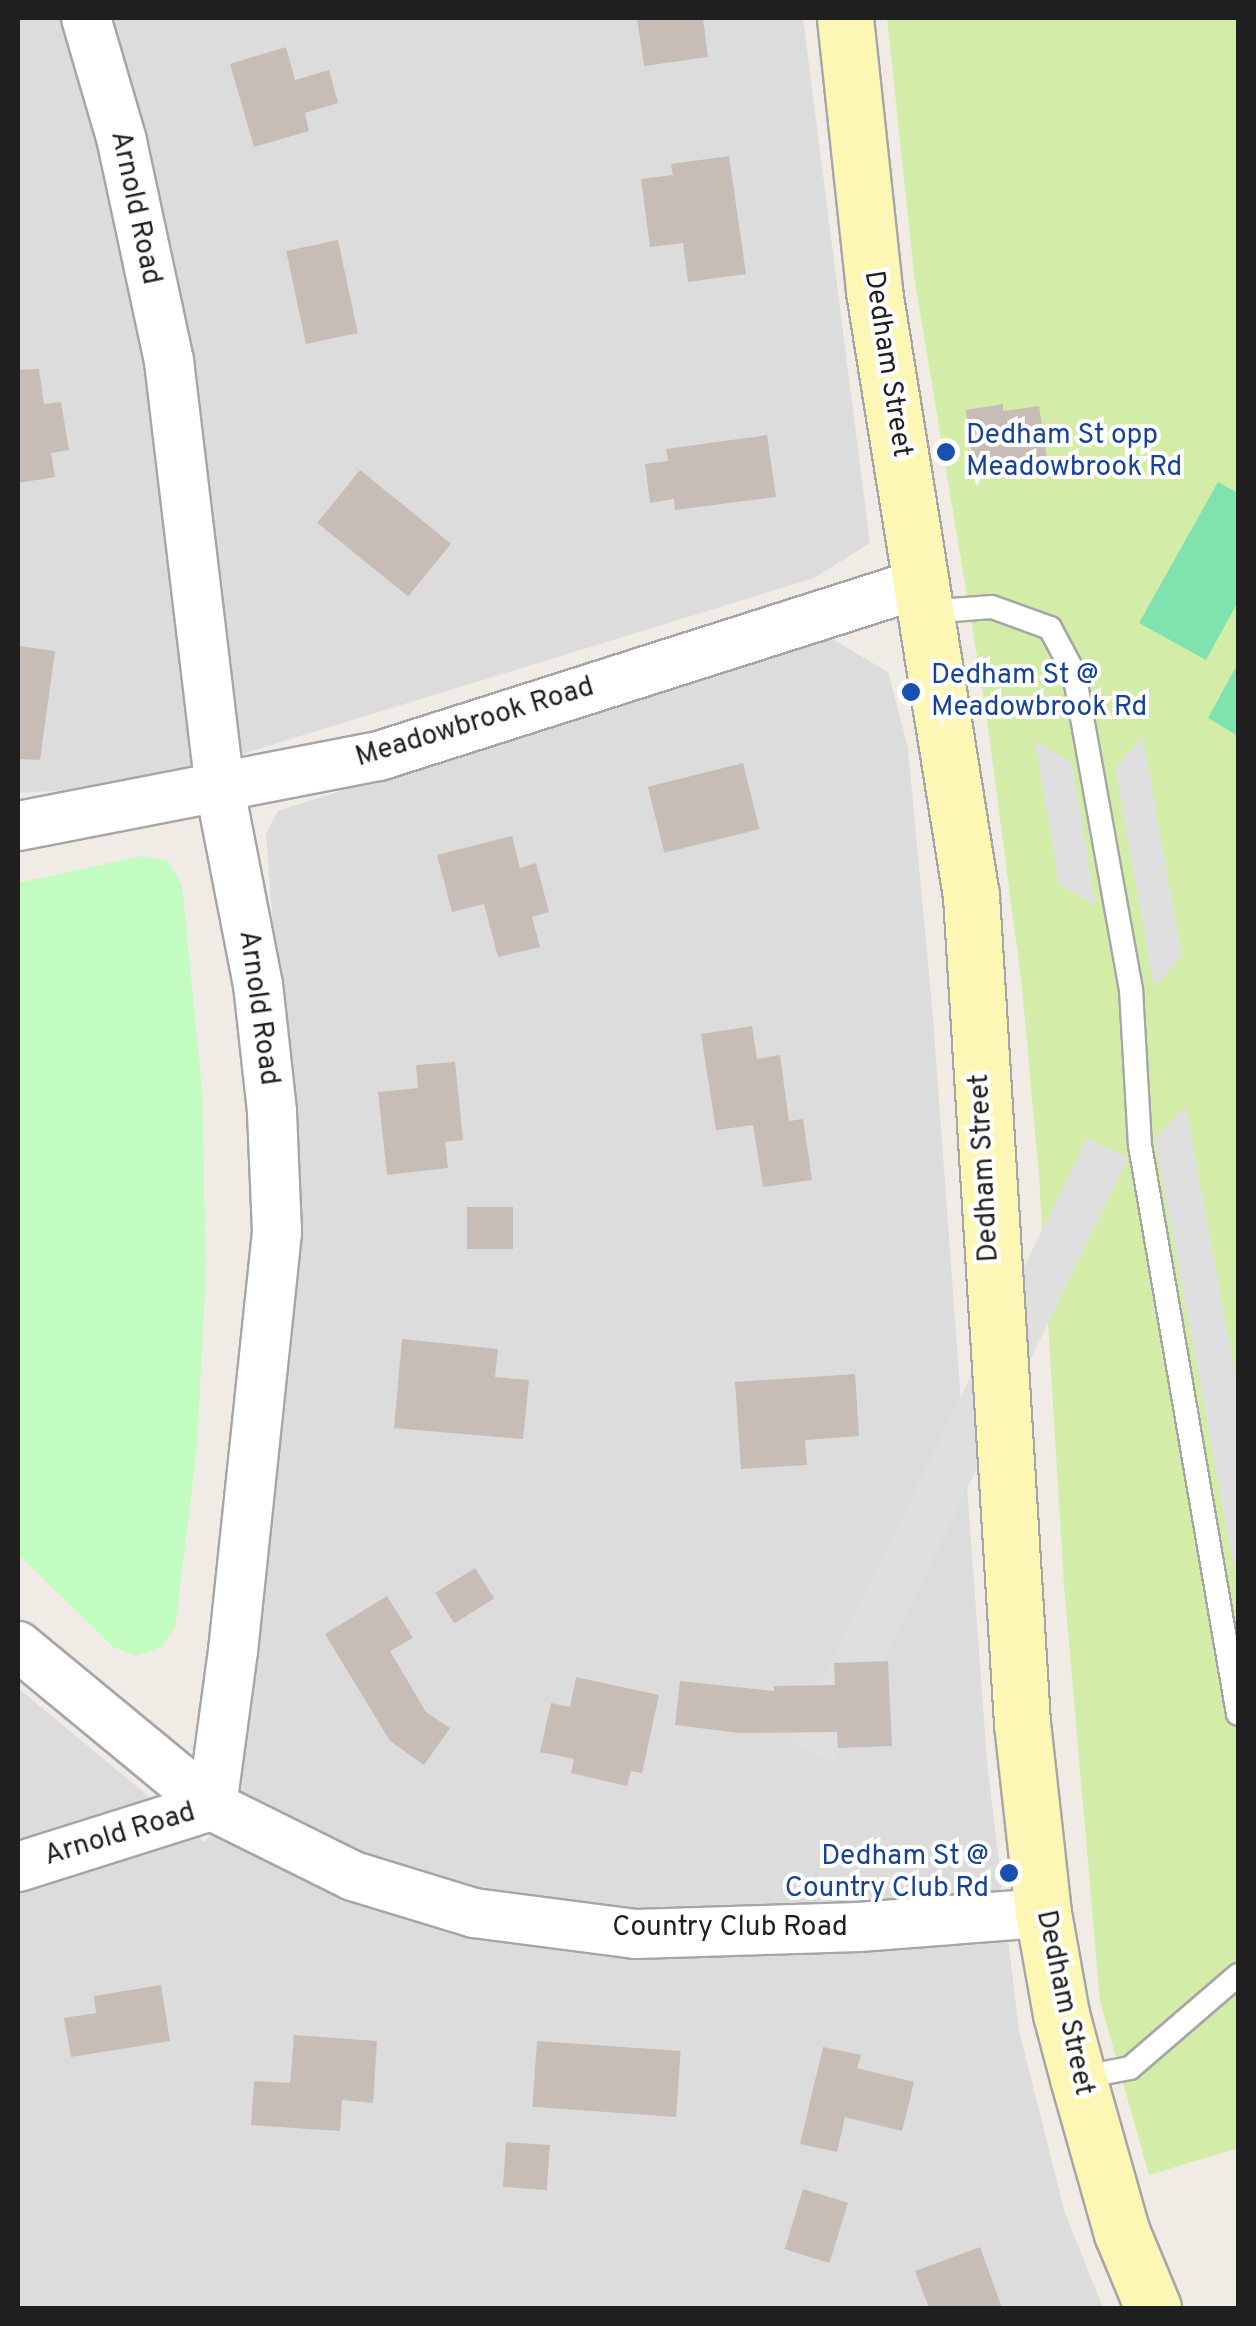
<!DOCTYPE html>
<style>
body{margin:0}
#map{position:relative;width:1256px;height:2326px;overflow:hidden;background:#f0ebe5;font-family:Overpass,sans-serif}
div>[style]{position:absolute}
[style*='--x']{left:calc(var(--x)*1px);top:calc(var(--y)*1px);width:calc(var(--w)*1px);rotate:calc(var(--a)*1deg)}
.residential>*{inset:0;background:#dddcdc}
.grass>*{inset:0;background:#d3eda8}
.park>*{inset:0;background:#c3fcc0}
.pitch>*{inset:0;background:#7fe3af}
.parking>*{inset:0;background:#dfdfdf;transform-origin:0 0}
.building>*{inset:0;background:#c8bcb7;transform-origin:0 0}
.roads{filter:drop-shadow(2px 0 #a6a6a6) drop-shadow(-2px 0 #a6a6a6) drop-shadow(0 2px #a6a6a6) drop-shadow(0 -2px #a6a6a6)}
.lane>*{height:22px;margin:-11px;padding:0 11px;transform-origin:11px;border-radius:11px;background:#fff}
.street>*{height:48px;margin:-24px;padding:0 24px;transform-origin:24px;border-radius:24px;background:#fff}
.secondary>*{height:55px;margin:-27.5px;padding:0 27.5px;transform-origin:27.5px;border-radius:27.5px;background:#fdf7b6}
.dots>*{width:28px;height:28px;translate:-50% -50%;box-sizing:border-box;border:5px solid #fff;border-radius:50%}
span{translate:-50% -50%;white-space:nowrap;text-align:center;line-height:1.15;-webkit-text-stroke:8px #fff;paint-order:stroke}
.street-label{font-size:28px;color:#1f1f1f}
.transit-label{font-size:28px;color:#164399}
.left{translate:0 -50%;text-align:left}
.right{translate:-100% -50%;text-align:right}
.frame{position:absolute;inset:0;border:20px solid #1f1f1f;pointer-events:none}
</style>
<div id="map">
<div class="residential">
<div style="clip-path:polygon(18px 18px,803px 18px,870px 543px,814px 578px,138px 786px,18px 793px)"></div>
<div style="clip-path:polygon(827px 636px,888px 672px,908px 748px,933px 1017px,987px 1761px,1019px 2031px,1065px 2213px,1103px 2308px,18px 2308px,18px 1688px,204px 1842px,220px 1825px,296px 1241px,266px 833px,278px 811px)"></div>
</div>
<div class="grass">
<div style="clip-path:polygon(887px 18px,1238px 18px,1238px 2148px,1149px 2175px,1100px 2001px,1064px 1585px,1039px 1176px,1022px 987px,985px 704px,915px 283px)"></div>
</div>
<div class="park">
<div style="clip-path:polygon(142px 856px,169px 862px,182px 885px,202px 1089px,206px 1269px,197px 1447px,175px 1627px,162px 1647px,137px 1656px,113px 1647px,18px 1554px,18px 883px)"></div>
</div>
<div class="pitch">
<div style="clip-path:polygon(1218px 482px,1238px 493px,1238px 602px,1206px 660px,1139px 623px)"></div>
<div style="clip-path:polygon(1238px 663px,1238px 736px,1208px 718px)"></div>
</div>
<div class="parking">
<div style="clip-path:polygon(1143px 737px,1182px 956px,1154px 987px,1115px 768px)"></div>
<div style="clip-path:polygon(1035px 741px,1072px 763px,1096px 906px,1059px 885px)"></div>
<div style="clip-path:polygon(1186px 1106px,1238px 1389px,1238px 1591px,1155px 1138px)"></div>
<div style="left:1087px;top:1138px;width:46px;height:673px;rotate:26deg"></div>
</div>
<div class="building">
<div style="clip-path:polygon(637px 18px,703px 18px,708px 57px,644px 66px)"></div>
<div style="clip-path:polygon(286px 47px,295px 80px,329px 70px,338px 103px,305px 113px,309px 131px,254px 147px,230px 64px)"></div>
<div style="clip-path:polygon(729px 156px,746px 274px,688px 282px,683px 243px,650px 247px,641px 179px,673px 175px,671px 164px)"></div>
<div style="left:338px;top:240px;width:95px;height:53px;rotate:78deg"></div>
<div style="clip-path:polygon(39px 369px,44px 404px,61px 402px,69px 450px,51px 453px,55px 477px,18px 483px,18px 370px)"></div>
<div style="clip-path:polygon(1003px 404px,1003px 411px,1039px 406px,1048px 464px,975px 475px,966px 410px)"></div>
<div style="clip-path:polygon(767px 435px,776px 497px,675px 510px,674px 499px,650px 503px,645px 464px,668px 461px,666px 449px)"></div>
<div style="left:360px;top:470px;width:117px;height:68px;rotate:39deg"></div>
<div style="clip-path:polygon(18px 646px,55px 651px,40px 760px,18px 759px)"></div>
<div style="left:743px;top:763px;width:68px;height:98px;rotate:76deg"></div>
<div style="clip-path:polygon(512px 836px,520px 868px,536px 863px,549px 912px,532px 917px,540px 947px,498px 957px,484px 904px,452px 912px,437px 855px)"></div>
<div style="clip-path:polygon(752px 1026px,757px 1059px,780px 1055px,789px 1121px,803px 1119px,812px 1180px,763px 1187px,753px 1125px,716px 1130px,701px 1034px)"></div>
<div style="clip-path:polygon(455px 1062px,463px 1140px,445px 1142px,448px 1168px,387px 1175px,378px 1092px,418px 1088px,416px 1065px)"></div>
<div style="left:467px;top:1207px;width:46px;height:42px"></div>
<div style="clip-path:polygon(402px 1339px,498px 1349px,495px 1377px,529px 1380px,523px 1439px,394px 1428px)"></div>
<div style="clip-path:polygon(855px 1374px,859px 1436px,805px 1440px,807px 1465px,741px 1469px,735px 1382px)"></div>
<div style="left:475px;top:1568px;width:36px;height:47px;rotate:58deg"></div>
<div style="clip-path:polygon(387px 1596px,413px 1638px,390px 1651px,426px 1712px,450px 1728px,424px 1765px,390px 1741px,325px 1634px)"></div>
<div style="clip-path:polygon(888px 1661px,892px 1746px,838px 1748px,837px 1732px,739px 1733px,675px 1725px,680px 1681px,774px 1691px,774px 1686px,835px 1685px,834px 1663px)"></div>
<div style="clip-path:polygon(576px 1677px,659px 1695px,642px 1773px,631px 1771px,627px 1786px,571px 1773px,574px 1759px,540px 1752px,551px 1703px,570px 1707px)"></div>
<div style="clip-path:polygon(161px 1985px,170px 2041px,71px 2057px,64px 2018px,96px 2013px,94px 1996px)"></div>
<div style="clip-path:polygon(294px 2035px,377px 2041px,373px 2103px,342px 2100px,340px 2131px,251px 2125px,254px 2081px,290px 2083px)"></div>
<div style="left:537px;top:2041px;width:144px;height:66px;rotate:4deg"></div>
<div style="clip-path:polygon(823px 2047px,861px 2055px,857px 2068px,914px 2082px,902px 2131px,845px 2117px,837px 2152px,800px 2144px)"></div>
<div style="left:506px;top:2142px;width:44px;height:45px;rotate:4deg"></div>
<div style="left:803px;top:2189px;width:47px;height:63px;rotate:17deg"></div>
<div style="clip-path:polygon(980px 2247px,1002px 2308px,929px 2308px,915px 2271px)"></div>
</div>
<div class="roads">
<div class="lane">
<div style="--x:926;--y:612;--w:66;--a:-4.3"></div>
<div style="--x:992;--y:607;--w:62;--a:19.9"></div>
<div style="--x:1050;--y:628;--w:51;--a:61.9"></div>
<div style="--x:1074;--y:673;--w:322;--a:79.8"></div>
<div style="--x:1131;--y:990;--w:155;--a:86.7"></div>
<div style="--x:1140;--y:1145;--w:577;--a:80.23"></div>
<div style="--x:1078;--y:2078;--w:53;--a:-10.9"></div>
<div style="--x:1130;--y:2068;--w:143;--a:-40.7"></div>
</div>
<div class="street">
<div style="--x:18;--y:826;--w:368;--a:-11"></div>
<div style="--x:379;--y:756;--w:570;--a:-17.67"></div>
<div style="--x:18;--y:1646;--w:251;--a:39.5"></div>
<div style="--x:212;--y:1806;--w:157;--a:26.4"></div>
<div style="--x:353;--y:1876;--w:127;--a:17"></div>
<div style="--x:474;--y:1913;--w:163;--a:7.4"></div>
<div style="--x:636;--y:1934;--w:223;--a:-1.8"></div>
<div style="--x:859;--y:1927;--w:185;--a:-4.4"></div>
<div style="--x:18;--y:1867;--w:203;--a:-17.5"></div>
<div style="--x:212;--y:1806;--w:156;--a:-82.3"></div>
<div style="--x:233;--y:1651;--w:421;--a:-84"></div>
<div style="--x:277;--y:1232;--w:121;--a:-92.4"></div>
<div style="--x:272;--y:1111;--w:127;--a:-96.3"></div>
<div style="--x:258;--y:985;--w:200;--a:-101"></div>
<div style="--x:220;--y:789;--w:431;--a:-96.8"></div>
<div style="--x:169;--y:361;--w:225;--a:-102.1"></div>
<div style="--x:122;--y:141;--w:128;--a:-106.3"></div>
</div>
<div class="secondary">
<div style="--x:845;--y:18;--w:275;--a:83.9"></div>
<div style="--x:874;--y:291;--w:613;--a:80.89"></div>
<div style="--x:971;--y:896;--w:829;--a:86.47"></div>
<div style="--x:1022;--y:1723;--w:191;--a:83.7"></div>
<div style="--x:1043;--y:1913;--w:103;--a:79.9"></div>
<div style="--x:1061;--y:2014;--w:66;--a:75.1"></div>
<div style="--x:1078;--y:2078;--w:161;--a:74.2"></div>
<div style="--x:1122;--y:2233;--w:81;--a:67.5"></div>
</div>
</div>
<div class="dots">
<div style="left:946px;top:452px;background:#1a4fb4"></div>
<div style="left:911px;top:692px;background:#1a4fb4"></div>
<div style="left:1009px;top:1873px;background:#1a4fb4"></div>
</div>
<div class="street-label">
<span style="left:135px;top:208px;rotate:78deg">Arnold Road</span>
<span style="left:887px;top:364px;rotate:81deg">Dedham Street</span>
<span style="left:475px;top:723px;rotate:-17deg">Meadowbrook Road</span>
<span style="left:258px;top:1008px;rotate:82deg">Arnold Road</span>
<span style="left:985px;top:1168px;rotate:-93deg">Dedham Street</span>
<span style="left:120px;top:1835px;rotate:-17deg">Arnold Road</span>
<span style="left:730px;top:1928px">Country Club Road</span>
<span style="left:1064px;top:2003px;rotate:78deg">Dedham Street</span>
</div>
<div class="transit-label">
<span class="left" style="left:966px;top:452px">Dedham St opp<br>Meadowbrook Rd</span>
<span class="left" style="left:931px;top:692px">Dedham St @<br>Meadowbrook Rd</span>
<span class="right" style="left:989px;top:1873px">Dedham St @<br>Country Club Rd</span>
</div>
<div class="frame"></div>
</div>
